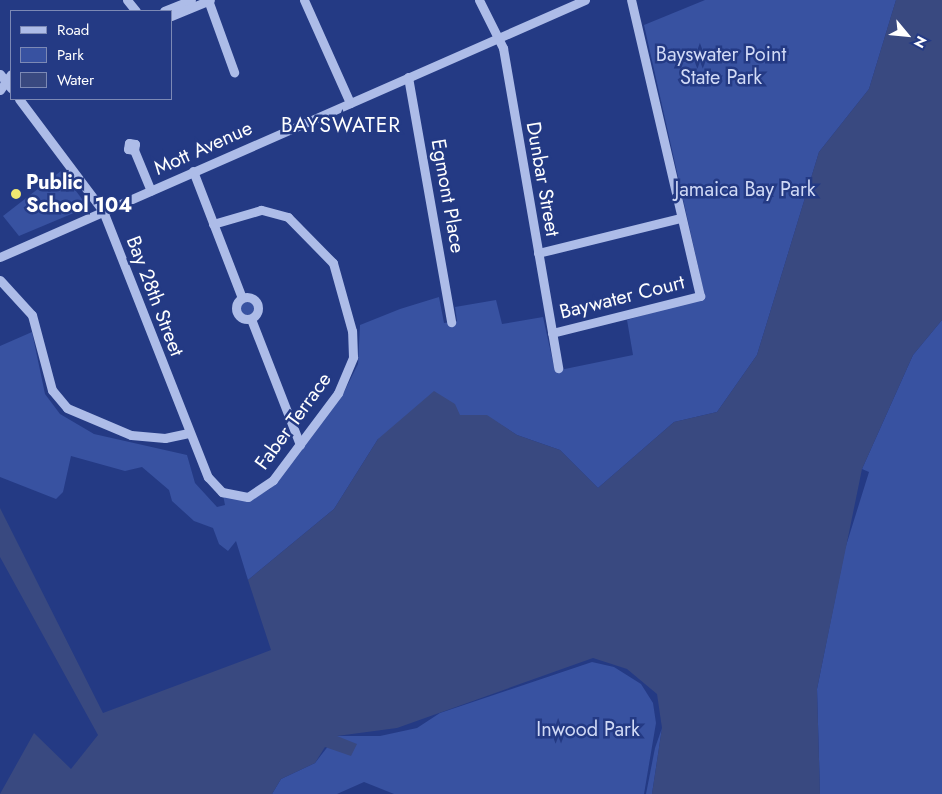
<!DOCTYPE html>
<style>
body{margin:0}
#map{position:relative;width:942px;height:794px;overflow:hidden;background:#243a84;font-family:Jost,sans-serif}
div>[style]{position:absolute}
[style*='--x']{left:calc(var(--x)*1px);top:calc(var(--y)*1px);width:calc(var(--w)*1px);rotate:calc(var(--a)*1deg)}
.green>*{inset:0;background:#3852a1}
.round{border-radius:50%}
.water>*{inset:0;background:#394980}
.minor>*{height:9px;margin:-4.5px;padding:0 4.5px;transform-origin:4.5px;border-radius:4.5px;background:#adbce8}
.minor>.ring{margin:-4.5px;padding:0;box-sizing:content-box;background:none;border:9px solid #adbce8;border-radius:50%}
.dots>*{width:14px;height:14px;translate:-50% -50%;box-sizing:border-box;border:2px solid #243a84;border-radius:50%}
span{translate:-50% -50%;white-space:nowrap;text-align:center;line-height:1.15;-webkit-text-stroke:5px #243a84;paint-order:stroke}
.park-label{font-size:20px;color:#d1daf6}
.street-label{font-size:20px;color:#fff}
.poi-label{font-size:20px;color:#fff;font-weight:700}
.left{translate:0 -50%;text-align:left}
.neighbourhood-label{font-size:21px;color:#fff;letter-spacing:1px}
.legend{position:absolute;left:10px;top:10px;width:162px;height:90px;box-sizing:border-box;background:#243a84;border:1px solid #7c89b5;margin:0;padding:6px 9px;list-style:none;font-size:15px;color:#fff}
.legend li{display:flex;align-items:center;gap:10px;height:25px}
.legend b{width:25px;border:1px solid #7c89b5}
.north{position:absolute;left:882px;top:10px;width:50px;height:50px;-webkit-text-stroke:4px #243a84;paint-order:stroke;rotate:118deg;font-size:14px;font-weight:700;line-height:20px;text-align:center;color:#fff}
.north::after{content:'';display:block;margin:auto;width:18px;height:22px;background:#fff;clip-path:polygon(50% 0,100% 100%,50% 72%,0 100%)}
</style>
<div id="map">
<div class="green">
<div style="clip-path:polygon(705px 0,896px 0,869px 89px,819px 152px,757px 355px,717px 412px,674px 422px,598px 488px,560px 450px,517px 435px,487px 416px,460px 415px,378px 439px,334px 509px,248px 580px,236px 541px,228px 551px,219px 544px,213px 528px,194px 521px,172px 501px,169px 490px,142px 467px,125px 471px,71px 456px,63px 492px,56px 499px,0 477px,0 346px,32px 332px,45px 394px,60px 414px,94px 434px,187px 455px,195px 483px,217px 507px,225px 505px,223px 495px,252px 499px,270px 489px,343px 394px,358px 364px,360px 325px,400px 309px,439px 297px,444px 323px,457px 321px,455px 307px,496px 300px,502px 324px,543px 317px,555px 371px,633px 355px,627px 320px,705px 297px,644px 25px)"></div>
<div style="clip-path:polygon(61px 171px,88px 207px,19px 236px,3px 216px)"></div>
<div class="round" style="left:240px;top:301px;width:14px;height:14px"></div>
<div style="clip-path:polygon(942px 320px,942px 794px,820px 794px,817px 689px,845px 549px,869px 472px,862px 469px,913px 355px)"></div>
<div style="clip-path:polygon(592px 662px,614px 667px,641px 684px,653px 703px,656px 723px,644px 794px,394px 794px,364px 782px,337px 794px,272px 794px,281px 779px,315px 763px,336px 736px,380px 736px,417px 728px,440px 713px)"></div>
<div style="clip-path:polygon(662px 728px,652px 794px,646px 794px,655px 748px)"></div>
</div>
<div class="water">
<div style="clip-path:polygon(896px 0,942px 0,942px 320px,913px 355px,862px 469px,817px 689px,820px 794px,652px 794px,662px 728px,657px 694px,627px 669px,593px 658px,397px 728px,337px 736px,357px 744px,351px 756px,325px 747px,315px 763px,281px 779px,272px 794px,0 794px,34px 733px,71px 769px,98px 735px,0 557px,0 508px,103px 713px,271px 650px,248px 580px,334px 509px,378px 439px,434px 391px,455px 404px,460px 415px,487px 415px,517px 435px,560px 450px,598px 488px,674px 422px,717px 412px,757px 355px,819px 152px,869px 89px)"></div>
</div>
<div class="minor">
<div style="--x:127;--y:0;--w:14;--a:51"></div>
<div style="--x:208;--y:0;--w:77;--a:70.1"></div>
<div style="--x:304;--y:0;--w:113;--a:65.9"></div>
<div style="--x:479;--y:0;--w:54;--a:63.4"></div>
<div style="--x:503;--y:48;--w:325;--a:80.2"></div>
<div style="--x:164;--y:11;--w:29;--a:-22"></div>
<div style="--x:171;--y:16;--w:42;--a:-22.3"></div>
<div style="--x:0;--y:74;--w:18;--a:52"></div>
<div style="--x:408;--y:77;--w:249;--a:80"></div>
<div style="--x:0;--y:90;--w:19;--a:-55"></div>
<div style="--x:19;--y:99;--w:140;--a:53.1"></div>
<div style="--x:103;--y:211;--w:286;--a:68.5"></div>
<div style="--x:208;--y:477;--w:21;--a:47"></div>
<div style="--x:222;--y:492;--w:26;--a:11"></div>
<div style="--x:248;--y:497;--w:30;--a:-34"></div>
<div style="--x:273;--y:480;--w:109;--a:-53.2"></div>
<div style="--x:338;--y:393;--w:39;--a:-67"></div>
<div style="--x:353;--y:357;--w:26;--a:-92"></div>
<div style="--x:352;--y:331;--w:71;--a:-105.6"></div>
<div style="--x:333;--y:263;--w:64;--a:-134.4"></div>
<div style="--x:288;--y:217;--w:28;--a:-165"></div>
<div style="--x:261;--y:210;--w:50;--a:163.7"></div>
<div style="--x:134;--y:150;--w:6;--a:-171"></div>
<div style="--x:128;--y:149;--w:6;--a:-81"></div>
<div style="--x:129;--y:143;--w:6;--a:9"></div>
<div style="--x:135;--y:144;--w:6;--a:99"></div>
<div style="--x:134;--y:150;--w:44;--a:67.5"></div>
<div style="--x:193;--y:171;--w:136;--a:68.9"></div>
<div style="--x:538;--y:253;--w:147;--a:-13.8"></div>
<div style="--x:0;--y:257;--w:639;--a:-23.72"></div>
<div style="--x:0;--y:280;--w:47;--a:47.6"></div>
<div style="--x:32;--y:315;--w:78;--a:75.1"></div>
<div style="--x:52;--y:390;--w:23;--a:50"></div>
<div style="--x:67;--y:408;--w:69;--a:22.9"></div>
<div style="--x:131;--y:435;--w:34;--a:5"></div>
<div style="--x:165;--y:438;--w:24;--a:-12"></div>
<div class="ring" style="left:236px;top:297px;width:13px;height:13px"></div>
<div style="--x:251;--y:319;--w:135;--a:68.7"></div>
<div style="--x:552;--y:333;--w:153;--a:-14"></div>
<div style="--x:700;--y:296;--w:304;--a:-103.1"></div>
</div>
<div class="dots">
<div style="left:16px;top:194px;background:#f2e871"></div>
</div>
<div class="park-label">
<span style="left:721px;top:66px">Bayswater Point<br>State Park</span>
<span style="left:745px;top:189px">Jamaica Bay Park</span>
<span style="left:588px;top:729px">Inwood Park</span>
</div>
<div class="street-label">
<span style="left:203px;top:148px;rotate:-24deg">Mott Avenue</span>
<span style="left:543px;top:179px;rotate:80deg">Dunbar Street</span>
<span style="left:448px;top:196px;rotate:80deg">Egmont Place</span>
<span style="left:155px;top:296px;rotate:69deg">Bay 28th Street</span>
<span style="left:622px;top:297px;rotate:-14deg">Baywater Court</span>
<span style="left:293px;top:421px;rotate:-54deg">Faber Terrace</span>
</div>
<div class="poi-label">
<span class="left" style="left:26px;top:194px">Public<br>School 104</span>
</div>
<div class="neighbourhood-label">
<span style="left:341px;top:125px">BAYSWATER</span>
</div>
<ul class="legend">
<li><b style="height:6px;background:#adbce8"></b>Road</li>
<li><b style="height:14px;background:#3852a1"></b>Park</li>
<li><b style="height:14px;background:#394980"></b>Water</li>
</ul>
<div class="north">N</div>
</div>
